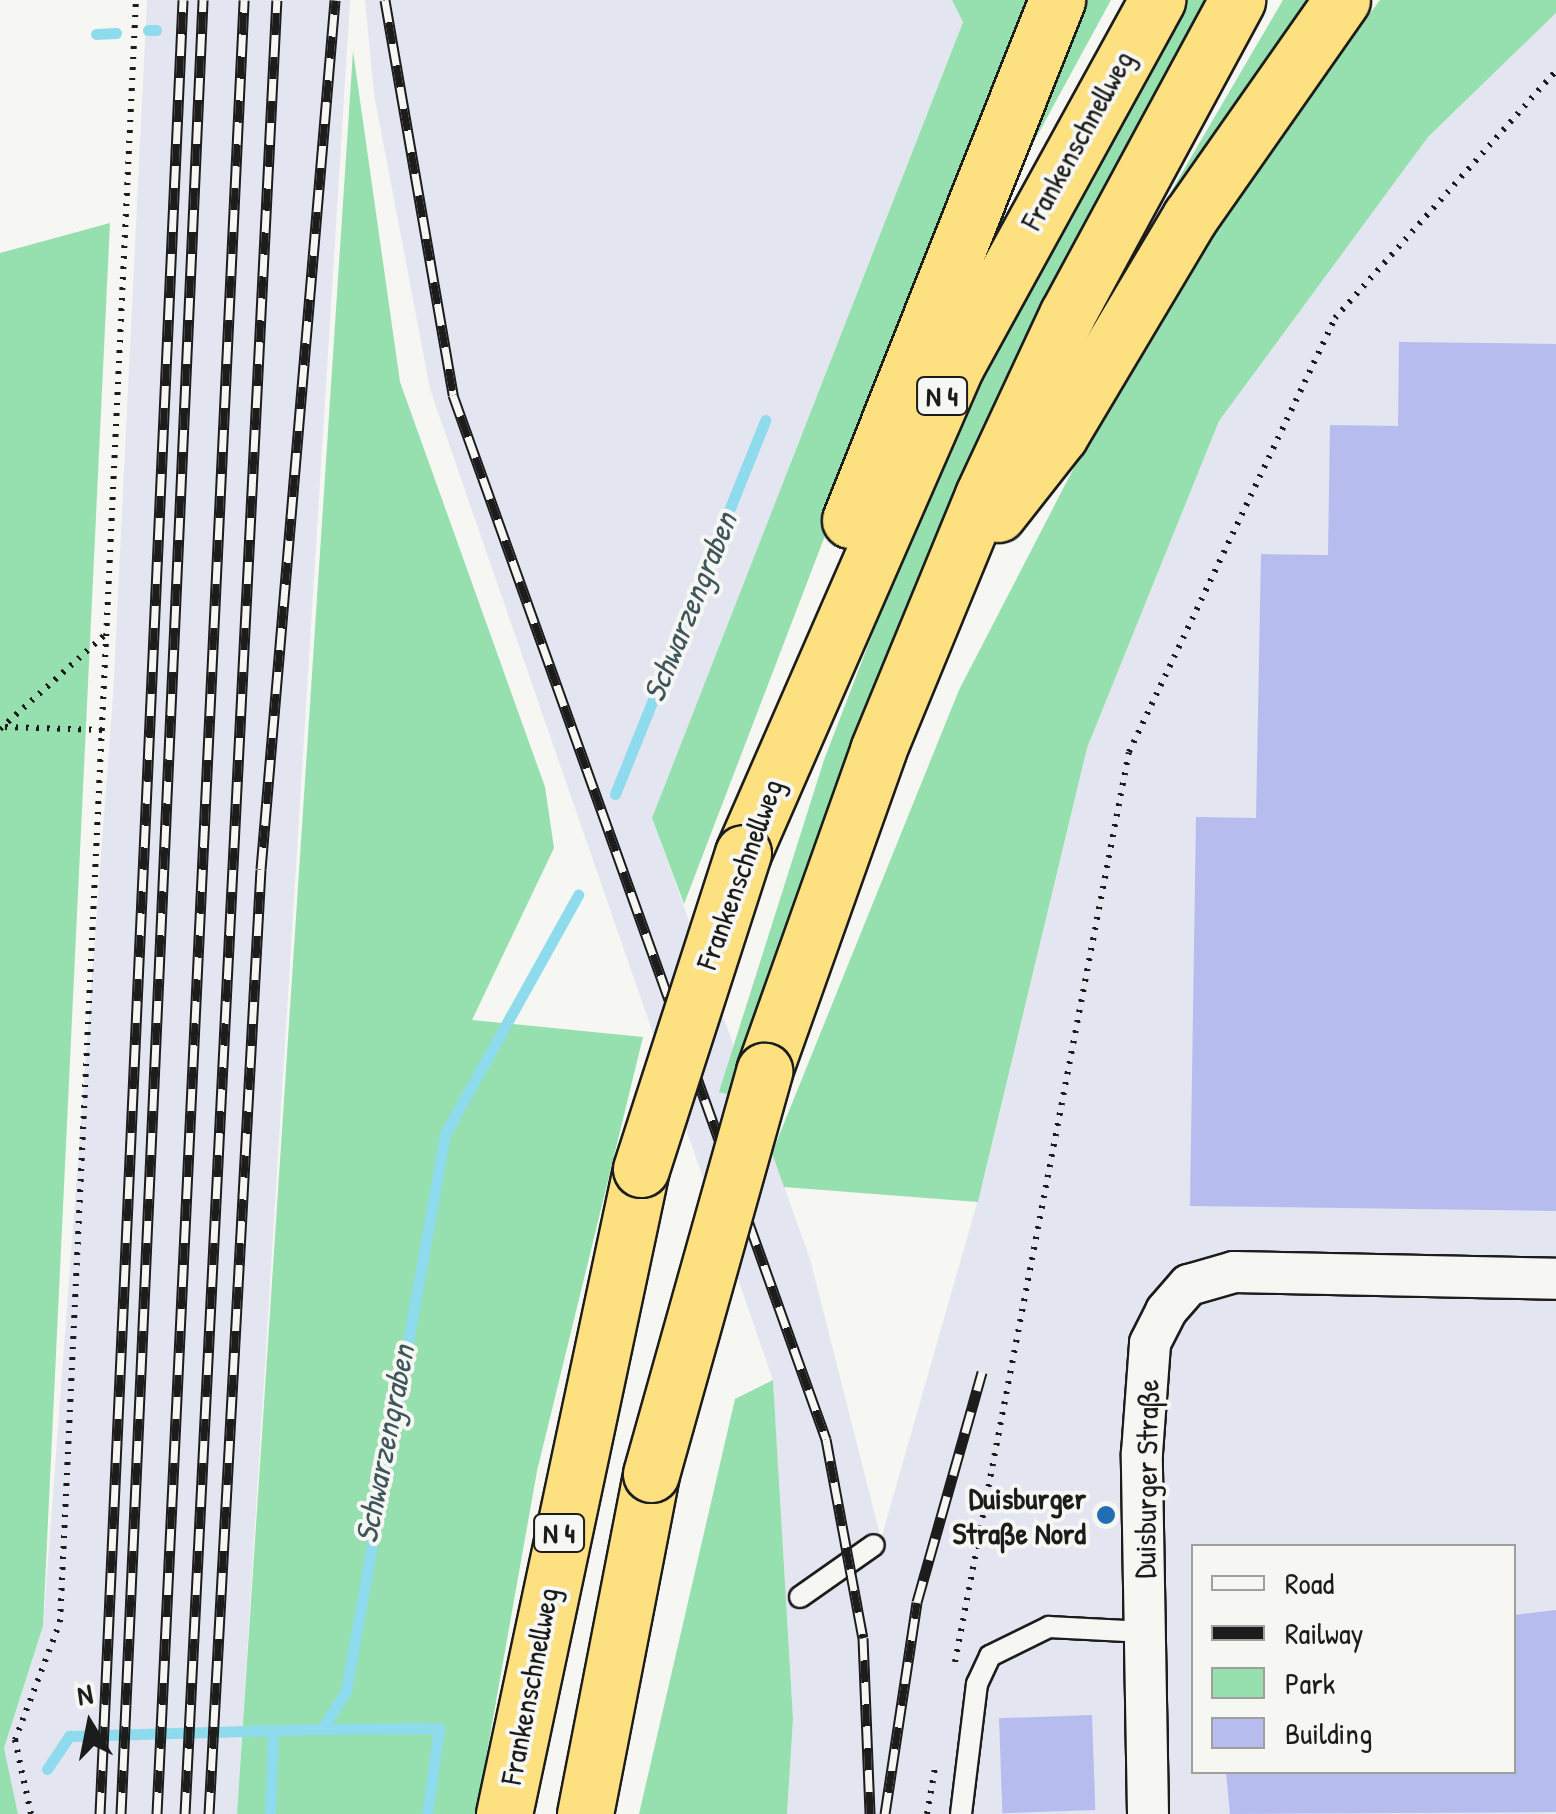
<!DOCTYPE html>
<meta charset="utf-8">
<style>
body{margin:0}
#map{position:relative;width:1556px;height:1814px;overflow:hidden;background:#f6f6f2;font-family:"Patrick Hand",sans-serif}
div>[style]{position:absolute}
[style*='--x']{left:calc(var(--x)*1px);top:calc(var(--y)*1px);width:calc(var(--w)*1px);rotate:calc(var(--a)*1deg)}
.built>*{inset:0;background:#e3e5f0}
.green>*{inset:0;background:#96dfae}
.stream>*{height:11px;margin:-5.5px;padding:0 5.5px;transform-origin:5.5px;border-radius:5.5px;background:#8edbed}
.building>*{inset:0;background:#b6bced;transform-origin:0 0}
.path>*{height:6px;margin-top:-3px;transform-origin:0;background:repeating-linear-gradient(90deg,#1c1c1c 0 2.5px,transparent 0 10.5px)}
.roads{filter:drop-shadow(2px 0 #1c1c1c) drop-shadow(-2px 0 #1c1c1c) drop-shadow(0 2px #1c1c1c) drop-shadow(0 -2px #1c1c1c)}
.lane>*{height:20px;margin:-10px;padding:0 10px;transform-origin:10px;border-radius:10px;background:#f6f6f2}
.street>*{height:40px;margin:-20px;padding:0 20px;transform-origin:20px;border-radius:20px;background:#f6f6f2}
.highway>*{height:55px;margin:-27.5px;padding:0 27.5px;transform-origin:27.5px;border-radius:27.5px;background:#fde080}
.rail>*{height:11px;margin-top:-5.5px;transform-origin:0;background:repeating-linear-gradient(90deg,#f6f6f2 0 22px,#1c1c1c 0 44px);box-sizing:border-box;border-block:2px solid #1c1c1c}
.bridges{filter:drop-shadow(2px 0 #1c1c1c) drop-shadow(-2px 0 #1c1c1c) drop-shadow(0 2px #1c1c1c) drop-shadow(0 -2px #1c1c1c)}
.highway-bridge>*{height:55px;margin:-27.5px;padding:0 27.5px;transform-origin:27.5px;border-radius:27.5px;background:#fde080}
.dots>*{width:28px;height:28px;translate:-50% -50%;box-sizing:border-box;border:5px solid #f6f6f2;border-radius:50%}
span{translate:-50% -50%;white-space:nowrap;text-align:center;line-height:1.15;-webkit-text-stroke:8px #f6f6f2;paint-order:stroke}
.shield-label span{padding:2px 8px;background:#f6f6f2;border:2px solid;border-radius:8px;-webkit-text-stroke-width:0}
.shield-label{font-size:28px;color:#1c1c1c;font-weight:700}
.street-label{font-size:30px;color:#1c1c1c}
.poi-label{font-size:30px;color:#1c1c1c;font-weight:700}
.right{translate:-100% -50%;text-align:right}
.water-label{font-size:32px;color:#3e555b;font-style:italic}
.legend{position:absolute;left:1191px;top:1544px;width:325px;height:230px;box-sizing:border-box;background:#f6f6f2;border:2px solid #9f9f9c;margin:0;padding:12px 18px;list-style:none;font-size:30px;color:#1c1c1c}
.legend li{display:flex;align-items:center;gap:20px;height:50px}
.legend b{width:50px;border:2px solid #9f9f9c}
.north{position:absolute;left:40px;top:1674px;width:100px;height:100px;-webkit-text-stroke:8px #f6f6f2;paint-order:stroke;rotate:350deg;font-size:28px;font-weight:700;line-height:40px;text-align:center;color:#1c1c1c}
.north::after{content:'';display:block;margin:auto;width:35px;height:45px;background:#1c1c1c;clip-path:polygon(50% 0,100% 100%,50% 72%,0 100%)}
</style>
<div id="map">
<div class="built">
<div style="clip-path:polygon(147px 0,350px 0,237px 1814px,18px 1814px,4px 1748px,43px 1626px,113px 697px)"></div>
<div style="clip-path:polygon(evenodd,365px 0,952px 0,963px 21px,652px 818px,810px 1259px,881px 1539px,984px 1179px,1087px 748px,1219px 421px,1428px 137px,1556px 13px,1556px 1814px,787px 1814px,793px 1719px,773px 1380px,430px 389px,374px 94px,365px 0,1194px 1546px,1514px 1546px,1514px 1772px,1194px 1772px,1194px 1546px)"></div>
</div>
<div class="green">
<div style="clip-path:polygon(952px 0,1030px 0,684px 904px,652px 818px,963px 22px)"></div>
<div style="clip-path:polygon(1071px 0,1111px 0,1000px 204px)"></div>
<div style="clip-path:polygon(1184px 0,1214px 0,734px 1096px,719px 1092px,824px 760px,877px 622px,993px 355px)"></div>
<div style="clip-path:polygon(1283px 0,1322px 0,1163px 231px,1155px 219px)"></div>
<div style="clip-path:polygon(1380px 0,1556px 0,1556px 13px,1428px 137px,1219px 421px,1087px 748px,978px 1202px,784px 1187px,772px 1153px,959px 690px,1080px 456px,1241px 186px)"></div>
<div style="clip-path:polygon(353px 51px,400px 382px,545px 787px,554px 848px,472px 1020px,643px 1037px,537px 1471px,476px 1814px,237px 1814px)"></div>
<div style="clip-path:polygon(110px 223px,43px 1626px,4px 1748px,18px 1814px,0 1814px,0 253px)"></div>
<div style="clip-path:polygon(773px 1380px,793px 1719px,787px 1814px,639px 1814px,735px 1399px)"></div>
</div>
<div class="stream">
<div style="--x:148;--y:30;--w:8;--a:0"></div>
<div style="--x:96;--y:34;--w:20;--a:-3"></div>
<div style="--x:615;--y:794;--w:403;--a:-68.1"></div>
<div style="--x:322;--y:1729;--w:117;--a:-0.5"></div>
<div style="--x:439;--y:1728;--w:87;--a:97.9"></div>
<div style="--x:47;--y:1769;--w:40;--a:-56"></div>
<div style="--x:69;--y:1736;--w:253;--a:-1.6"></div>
<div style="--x:322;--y:1729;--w:45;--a:-57.7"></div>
<div style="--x:346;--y:1691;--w:566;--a:-79.92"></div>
<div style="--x:445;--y:1134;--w:274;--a:-60.9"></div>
<div style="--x:270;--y:1814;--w:81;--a:-87.9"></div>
</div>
<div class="building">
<div style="clip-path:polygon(1399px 342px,1556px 344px,1556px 1211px,1190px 1206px,1196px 817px,1256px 818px,1261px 554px,1328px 555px,1330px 425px,1398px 426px)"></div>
<div style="clip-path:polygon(1556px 1610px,1556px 1812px,1230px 1814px,1226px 1772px,1514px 1772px,1514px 1615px)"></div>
<div style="left:1092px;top:1715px;width:95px;height:93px;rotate:88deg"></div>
</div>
<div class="path">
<div style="--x:5;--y:727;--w:98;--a:1.8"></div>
<div style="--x:0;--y:729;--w:144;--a:-41.9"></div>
<div style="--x:955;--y:1662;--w:926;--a:-79.18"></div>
<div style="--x:1129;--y:752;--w:480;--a:-64.6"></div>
<div style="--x:1335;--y:318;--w:331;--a:-48.2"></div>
<div style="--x:31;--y:1814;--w:76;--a:-102.2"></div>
<div style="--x:15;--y:1740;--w:126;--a:-69.1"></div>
<div style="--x:60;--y:1622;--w:1624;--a:-87.32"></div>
<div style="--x:927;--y:1814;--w:47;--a:-80.1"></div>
</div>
<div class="roads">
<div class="lane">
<div style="--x:800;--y:1597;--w:90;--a:-35.1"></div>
<div style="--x:961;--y:1814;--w:131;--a:-83"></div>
<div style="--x:977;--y:1684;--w:31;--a:-65"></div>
<div style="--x:990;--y:1656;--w:66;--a:-26.2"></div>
<div style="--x:1049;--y:1627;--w:96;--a:3"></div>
</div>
<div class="street">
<div style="--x:1148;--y:1814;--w:361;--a:-91"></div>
<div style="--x:1142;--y:1453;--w:110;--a:-85.8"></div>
<div style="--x:1150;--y:1343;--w:36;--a:-63"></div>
<div style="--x:1166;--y:1311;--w:35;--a:-49"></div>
<div style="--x:1189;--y:1285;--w:47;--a:-16.1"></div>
<div style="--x:1234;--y:1272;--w:322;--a:1.2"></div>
</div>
<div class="highway">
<div style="--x:998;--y:514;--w:100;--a:-51.9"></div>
<div style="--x:1060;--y:435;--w:254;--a:-59.2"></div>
<div style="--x:1190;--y:217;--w:265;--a:-55"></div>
<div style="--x:850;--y:520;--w:560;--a:-68.29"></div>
<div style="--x:743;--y:853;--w:532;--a:-66.38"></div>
<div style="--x:956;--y:366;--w:418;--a:-61.2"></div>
<div style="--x:764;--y:1071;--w:341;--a:-70.4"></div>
<div style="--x:878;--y:750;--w:276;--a:-67.6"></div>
<div style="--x:983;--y:495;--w:199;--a:-65"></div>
<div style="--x:1067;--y:315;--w:358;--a:-61.6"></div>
<div style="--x:504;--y:1814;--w:659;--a:-78.01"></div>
<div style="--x:585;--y:1814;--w:346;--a:-79"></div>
</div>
</div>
<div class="rail">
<div style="--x:385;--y:0;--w:401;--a:80.2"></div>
<div style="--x:453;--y:395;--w:1109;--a:70.34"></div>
<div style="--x:826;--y:1439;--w:202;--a:79.5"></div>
<div style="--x:863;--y:1638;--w:176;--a:87.7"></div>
<div style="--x:100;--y:1814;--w:1816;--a:-87.38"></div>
<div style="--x:121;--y:1814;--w:1816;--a:-87.41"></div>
<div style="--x:157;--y:1814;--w:1816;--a:-87.25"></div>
<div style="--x:185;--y:1814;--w:1816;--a:-87.1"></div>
<div style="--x:209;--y:1814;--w:946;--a:-86.85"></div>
<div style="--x:261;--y:869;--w:872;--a:-85.13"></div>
<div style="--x:885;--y:1814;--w:214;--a:-81.4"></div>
<div style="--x:917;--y:1602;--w:239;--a:-74.2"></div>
</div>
<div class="bridges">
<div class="highway-bridge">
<div style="--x:641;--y:1169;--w:332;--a:-72.1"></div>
<div style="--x:651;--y:1474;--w:419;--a:-74.3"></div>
</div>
</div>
<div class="dots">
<div style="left:1106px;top:1515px;background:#1f6fb2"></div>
</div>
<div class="shield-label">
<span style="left:942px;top:396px">N 4</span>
<span style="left:559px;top:1533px">N 4</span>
</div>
<div class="street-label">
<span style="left:1077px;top:140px;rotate:-61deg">Frankenschnellweg</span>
<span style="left:739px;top:874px;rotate:-70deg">Frankenschnellweg</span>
<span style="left:1146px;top:1479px;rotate:-89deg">Duisburger Straße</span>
<span style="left:529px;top:1686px;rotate:-79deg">Frankenschnellweg</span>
</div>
<div class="poi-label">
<span class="right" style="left:1086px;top:1515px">Duisburger<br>Straße Nord</span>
</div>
<div class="water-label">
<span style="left:690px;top:607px;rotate:-68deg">Schwarzengraben</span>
<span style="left:385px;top:1444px;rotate:-79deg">Schwarzengraben</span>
</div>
<ul class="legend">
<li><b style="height:12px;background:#f6f6f2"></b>Road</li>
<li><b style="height:12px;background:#1c1c1c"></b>Railway</li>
<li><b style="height:28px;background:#96dfae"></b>Park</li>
<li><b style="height:28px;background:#b6bced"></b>Building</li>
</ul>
<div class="north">N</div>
</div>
